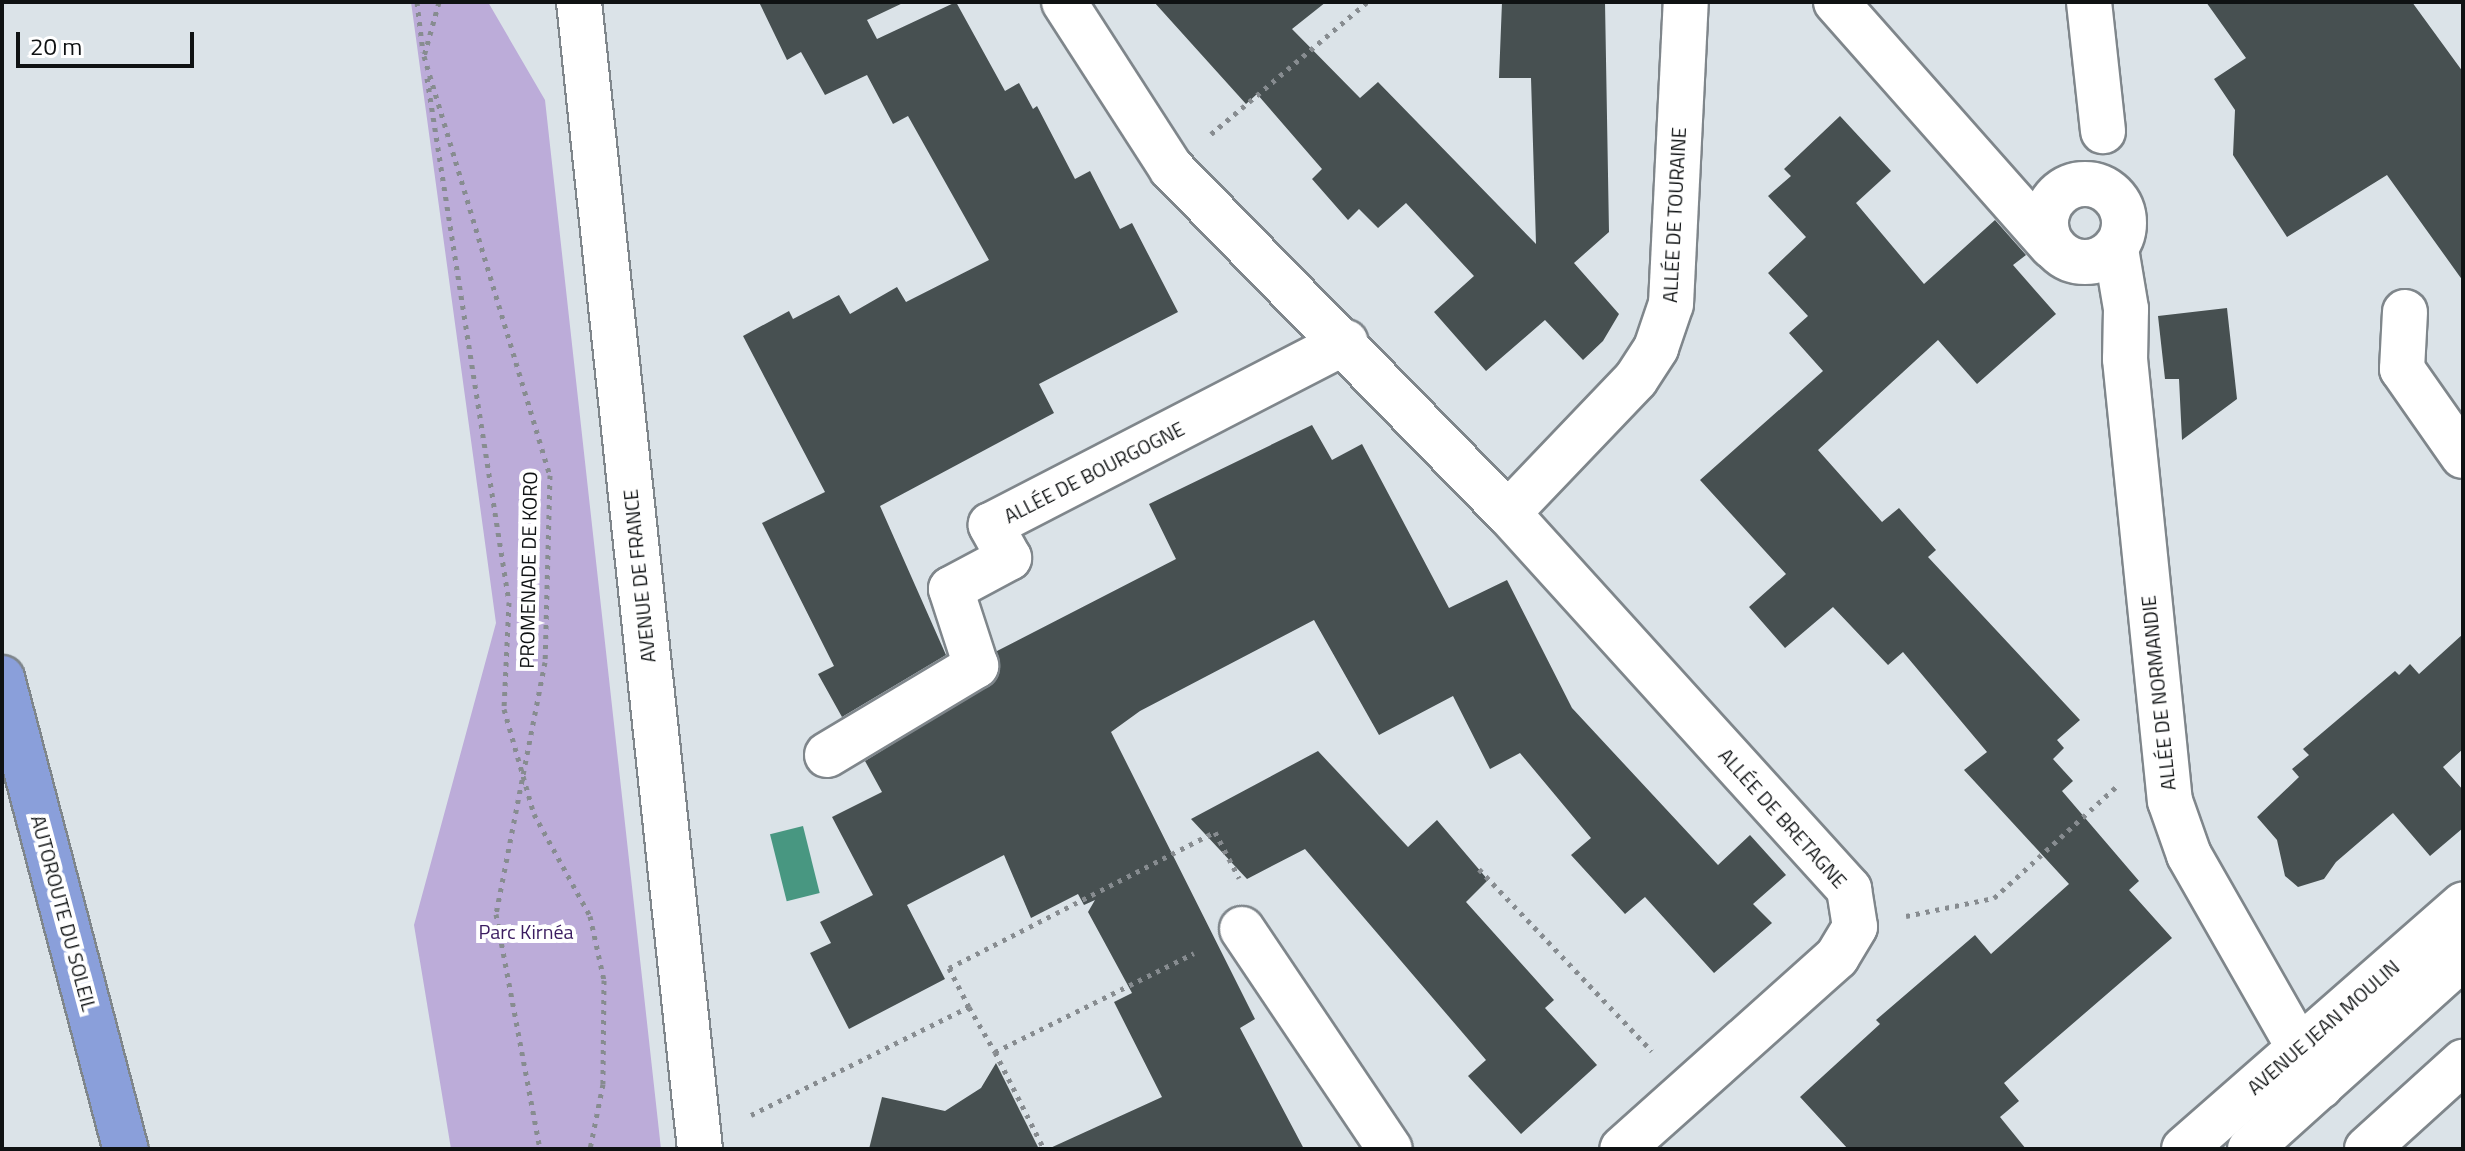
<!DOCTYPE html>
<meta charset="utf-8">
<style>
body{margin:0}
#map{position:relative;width:2465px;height:1151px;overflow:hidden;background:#dbe3e8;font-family:"Titillium Web",sans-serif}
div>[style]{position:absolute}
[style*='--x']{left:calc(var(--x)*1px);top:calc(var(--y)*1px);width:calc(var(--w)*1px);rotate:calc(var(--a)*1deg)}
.green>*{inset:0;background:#bcacd9}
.water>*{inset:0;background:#489781;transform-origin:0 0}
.building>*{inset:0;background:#475051}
.path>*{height:5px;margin-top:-2.5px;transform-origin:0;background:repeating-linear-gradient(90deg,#878c90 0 4px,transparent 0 10px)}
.roads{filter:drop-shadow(2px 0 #7f868b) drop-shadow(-2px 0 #7f868b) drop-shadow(0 2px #7f868b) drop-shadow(0 -2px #7f868b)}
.minor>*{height:44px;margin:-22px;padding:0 22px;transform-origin:22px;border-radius:22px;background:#fff}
.minor>.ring{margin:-22px;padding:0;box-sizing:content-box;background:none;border:44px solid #fff;border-radius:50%}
.highway>*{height:44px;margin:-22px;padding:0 22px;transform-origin:22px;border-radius:22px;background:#8a9fda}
span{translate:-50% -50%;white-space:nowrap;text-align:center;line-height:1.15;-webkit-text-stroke:8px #fff;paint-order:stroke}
.street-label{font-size:20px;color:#0f1213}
.park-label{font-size:20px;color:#3b1c60}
.frame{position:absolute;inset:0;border:4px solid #0f1213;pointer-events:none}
.scale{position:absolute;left:16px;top:32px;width:178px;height:36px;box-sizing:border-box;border:4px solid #0f1213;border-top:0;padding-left:10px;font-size:24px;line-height:28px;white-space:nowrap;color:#0f1213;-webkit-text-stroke:6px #fff;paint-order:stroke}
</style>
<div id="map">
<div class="green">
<div style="clip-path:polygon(411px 2px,488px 2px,545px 100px,661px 1149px,451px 1149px,414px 925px,496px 623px)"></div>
</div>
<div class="water">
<div style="left:803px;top:826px;width:69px;height:34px;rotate:76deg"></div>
</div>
<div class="building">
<div style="clip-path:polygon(759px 2px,905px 2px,867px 20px,877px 39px,956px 2px,1005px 91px,1019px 83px,1033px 109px,1037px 106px,1075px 179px,1090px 171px,1120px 229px,1132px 223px,1178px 312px,1039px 384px,1054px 413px,880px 506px,946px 655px,842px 717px,818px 674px,834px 666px,762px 523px,825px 492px,743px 336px,789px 311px,793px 319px,839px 295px,850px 314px,897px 287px,906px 302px,989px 260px,908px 116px,893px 124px,867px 75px,825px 95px,801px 52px,787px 60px)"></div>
<div style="clip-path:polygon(1154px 2px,1326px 2px,1292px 29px,1360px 98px,1378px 82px,1536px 244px,1531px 78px,1499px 78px,1502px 2px,1605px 2px,1609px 232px,1574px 263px,1619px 314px,1603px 341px,1583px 360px,1545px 320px,1486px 371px,1434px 312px,1474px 276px,1406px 203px,1378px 228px,1359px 209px,1348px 220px,1312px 179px,1322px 169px,1257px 94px,1246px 104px)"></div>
<div style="clip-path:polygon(2206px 2px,2412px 2px,2463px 72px,2463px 281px,2387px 175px,2287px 237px,2233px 155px,2235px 110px,2214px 79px,2246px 58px)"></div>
<div style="clip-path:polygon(1840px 116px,1891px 171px,1856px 203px,1924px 284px,1995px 220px,2026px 255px,2013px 265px,2056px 314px,1977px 384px,1938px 340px,1818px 450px,1882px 522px,1899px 508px,1936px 550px,1928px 557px,2080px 720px,2057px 740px,2064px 748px,2053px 759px,2073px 781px,2062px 791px,2139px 881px,2129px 890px,2172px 938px,2004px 1083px,2019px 1101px,2000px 1117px,2026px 1149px,1848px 1149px,1800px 1097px,1880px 1024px,1876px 1020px,1975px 935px,1991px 954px,2069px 884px,1964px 770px,1987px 752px,1903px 652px,1888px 665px,1833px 607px,1785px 648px,1749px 607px,1786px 574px,1700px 480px,1823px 371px,1789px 333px,1808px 316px,1768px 273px,1806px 237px,1768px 196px,1791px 176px,1784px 169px)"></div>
<div style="clip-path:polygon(2227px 308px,2237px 399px,2182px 440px,2179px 379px,2165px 379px,2158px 316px)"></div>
<div style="clip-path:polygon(1312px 425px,1332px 460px,1362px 444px,1449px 608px,1507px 580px,1572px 708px,1718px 865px,1750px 835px,1786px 875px,1753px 904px,1772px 923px,1714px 973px,1645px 897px,1625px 914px,1571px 855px,1591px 838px,1520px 753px,1490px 769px,1453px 696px,1379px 735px,1314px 620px,1140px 711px,1111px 732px,1255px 1019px,1240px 1028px,1304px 1149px,1048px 1149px,1162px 1097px,1114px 1002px,1132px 993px,1088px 912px,1095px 900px,1084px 905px,1078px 894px,1031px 918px,1004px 855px,907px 905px,945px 979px,849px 1029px,810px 953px,831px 943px,820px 922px,873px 895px,832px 817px,882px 792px,865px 761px,996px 680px,997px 651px,1176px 559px,1149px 504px)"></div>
<div style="clip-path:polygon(2463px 634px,2463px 749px,2443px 767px,2463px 790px,2463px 828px,2430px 856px,2393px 813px,2336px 862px,2324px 879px,2298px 887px,2285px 876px,2277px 840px,2257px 817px,2299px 777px,2292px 769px,2309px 755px,2303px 749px,2395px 671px,2399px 675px,2410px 664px,2419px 674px)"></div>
<div style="clip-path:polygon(1318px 751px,1408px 847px,1437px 820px,1488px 880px,1466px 902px,1554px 1000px,1545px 1008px,1597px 1065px,1521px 1134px,1468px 1076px,1486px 1060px,1305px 849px,1247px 879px,1191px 819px)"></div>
<div style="clip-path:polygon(996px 1063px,1039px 1149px,869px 1149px,882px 1097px,945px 1111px,981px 1088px)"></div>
</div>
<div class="path">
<div style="--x:417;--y:2;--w:50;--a:83.2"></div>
<div style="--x:439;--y:2;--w:56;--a:105.5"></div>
<div style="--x:424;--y:56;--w:438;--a:73.3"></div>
<div style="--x:550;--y:475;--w:187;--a:91.5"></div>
<div style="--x:545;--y:662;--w:257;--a:101"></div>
<div style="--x:496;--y:914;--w:239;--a:79.4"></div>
<div style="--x:427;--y:78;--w:530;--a:81.11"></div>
<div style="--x:509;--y:602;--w:107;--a:92.7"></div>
<div style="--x:504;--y:709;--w:109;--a:74.1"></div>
<div style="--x:534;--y:814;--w:116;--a:61.2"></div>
<div style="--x:590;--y:916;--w:66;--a:77.7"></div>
<div style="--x:604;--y:980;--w:104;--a:90.6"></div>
<div style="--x:603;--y:1084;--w:66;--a:101.3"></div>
<div style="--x:1211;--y:134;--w:204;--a:-40.2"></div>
<div style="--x:1479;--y:869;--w:251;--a:46.5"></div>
<div style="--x:1906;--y:916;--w:90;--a:-11.6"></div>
<div style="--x:1994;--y:898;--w:165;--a:-42.3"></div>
<div style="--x:969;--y:1007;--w:52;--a:60"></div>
<div style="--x:995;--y:1052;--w:222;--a:-26.4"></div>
<div style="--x:995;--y:1052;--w:109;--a:63.2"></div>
<div style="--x:751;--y:1115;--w:243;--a:-26.4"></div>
<div style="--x:969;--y:1007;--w:44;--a:-117.1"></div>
<div style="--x:949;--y:968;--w:299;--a:-27.1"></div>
<div style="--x:1215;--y:832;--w:52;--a:62.4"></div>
</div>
<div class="roads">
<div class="minor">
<div style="--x:579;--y:2;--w:1153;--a:83.98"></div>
<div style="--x:1064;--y:2;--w:197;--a:57.2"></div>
<div style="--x:1171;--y:168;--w:482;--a:45.7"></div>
<div style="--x:1508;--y:513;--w:508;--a:47.79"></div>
<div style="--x:1849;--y:889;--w:38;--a:81"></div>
<div style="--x:1855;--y:927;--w:35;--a:121"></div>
<div style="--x:1837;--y:957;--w:288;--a:138.2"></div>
<div style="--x:1836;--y:2;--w:326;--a:48.5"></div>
<div style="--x:2089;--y:2;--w:130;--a:83.8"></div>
<div class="ring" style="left:2046px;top:184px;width:34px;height:34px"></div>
<div style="--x:2116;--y:249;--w:61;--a:80.5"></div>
<div style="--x:2126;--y:309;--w:50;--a:91.1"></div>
<div style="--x:2125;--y:359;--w:444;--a:84.2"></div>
<div style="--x:2170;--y:801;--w:57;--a:70.6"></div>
<div style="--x:2189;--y:855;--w:266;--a:60.3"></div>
<div style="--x:2405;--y:312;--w:57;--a:93"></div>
<div style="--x:2402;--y:369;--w:106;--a:55"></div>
<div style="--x:1508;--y:513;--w:185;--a:-46.3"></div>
<div style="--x:1636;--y:379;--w:37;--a:-57"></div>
<div style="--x:1656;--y:348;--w:46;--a:-71.2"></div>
<div style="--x:1671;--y:304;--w:302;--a:-87.2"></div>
<div style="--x:827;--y:755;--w:174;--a:-30.9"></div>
<div style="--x:976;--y:666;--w:81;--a:-108"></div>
<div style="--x:951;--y:589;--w:66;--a:-28.1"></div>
<div style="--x:1009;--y:558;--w:38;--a:-119"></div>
<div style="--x:991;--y:525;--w:399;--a:-27.3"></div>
<div style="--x:1242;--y:929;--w:265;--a:56.1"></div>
<div style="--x:2184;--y:1149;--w:371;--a:-41.2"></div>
<div style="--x:2250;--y:1149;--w:287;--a:-42"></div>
<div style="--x:2367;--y:1149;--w:130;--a:-42.2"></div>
</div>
<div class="highway">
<div style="--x:2;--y:678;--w:487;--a:75.3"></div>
</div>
</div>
<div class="street-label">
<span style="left:1674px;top:215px;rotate:-87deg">ALLÉE DE TOURAINE</span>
<span style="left:1094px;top:472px;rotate:-27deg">ALLÉE DE BOURGOGNE</span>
<span style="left:528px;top:570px;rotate:-89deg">PROMENADE DE KORO</span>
<span style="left:639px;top:576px;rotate:-96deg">AVENUE DE FRANCE</span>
<span style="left:2158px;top:693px;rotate:-96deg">ALLÉE DE NORMANDIE</span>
<span style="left:1783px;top:818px;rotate:48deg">ALLÉE DE BRETAGNE</span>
<span style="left:64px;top:913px;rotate:75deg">AUTOROUTE DU SOLEIL</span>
<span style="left:2323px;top:1027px;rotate:-41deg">AVENUE JEAN MOULIN</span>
</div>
<div class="park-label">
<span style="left:526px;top:931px">Parc Kirnéa</span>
</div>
<div class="frame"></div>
<div class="scale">20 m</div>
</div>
